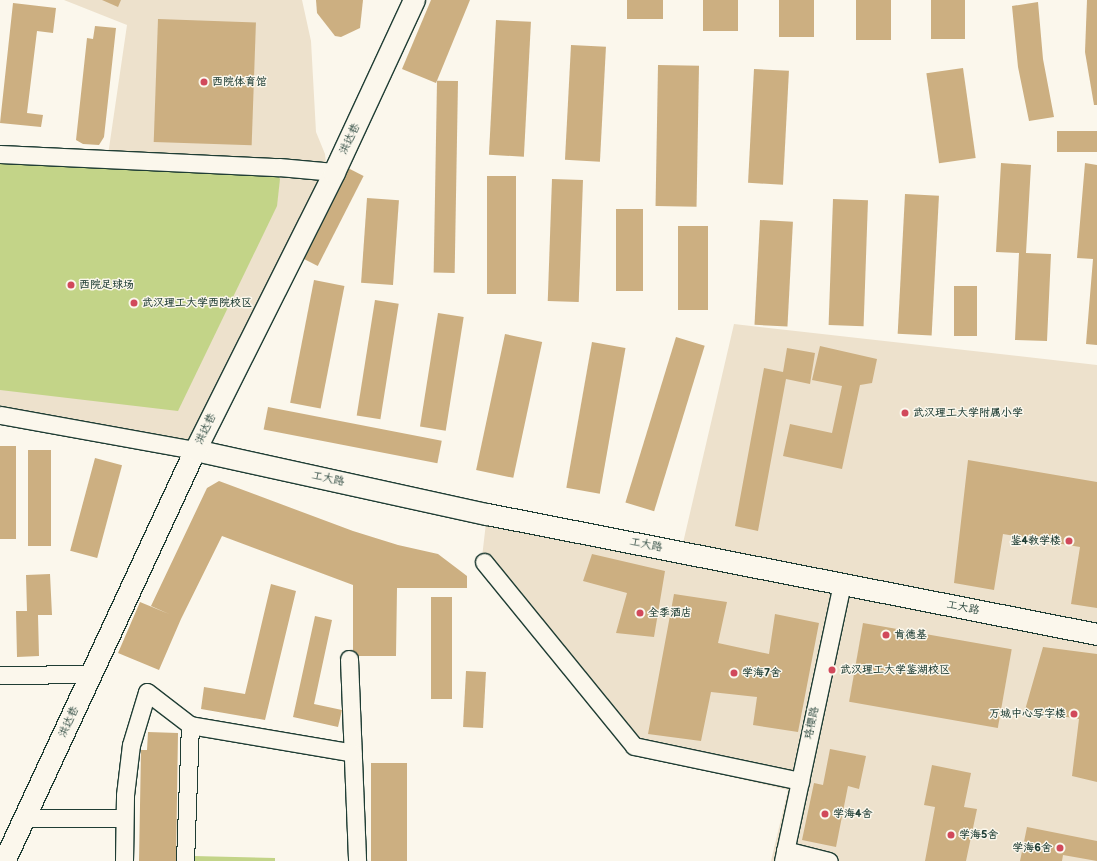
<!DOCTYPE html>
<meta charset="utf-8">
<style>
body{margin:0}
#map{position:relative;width:1097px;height:861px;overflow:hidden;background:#fbf7ec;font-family:"Balsamiq Sans","LXGW WenKai TC",sans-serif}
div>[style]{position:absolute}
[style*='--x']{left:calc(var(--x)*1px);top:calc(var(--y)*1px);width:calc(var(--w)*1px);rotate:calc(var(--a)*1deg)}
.built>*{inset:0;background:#ede1cc}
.green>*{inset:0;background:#c3d488}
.building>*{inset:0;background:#ccaf81;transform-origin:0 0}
.roads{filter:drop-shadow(1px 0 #1f3d34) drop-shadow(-1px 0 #1f3d34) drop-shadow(0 1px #1f3d34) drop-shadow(0 -1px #1f3d34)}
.minor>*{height:17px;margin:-8.5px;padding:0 8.5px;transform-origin:8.5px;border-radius:8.5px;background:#fbf7ec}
.tertiary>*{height:21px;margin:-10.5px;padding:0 10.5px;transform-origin:10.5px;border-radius:10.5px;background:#fbf7ec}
.dots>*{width:11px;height:11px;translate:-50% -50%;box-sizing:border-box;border:2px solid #fbf7ec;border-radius:50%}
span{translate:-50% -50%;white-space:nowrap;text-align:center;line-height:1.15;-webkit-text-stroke:3px #fbf7ec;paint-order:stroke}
.poi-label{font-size:11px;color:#1f3d34;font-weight:700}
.left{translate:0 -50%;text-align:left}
.right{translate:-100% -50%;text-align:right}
.street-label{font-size:11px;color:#1f3d34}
</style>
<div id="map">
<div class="built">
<div style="clip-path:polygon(64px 0,302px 0,311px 41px,316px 132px,325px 154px,328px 183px,193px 454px,0 424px,0 150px,108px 155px,127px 25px)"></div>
<div style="clip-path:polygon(734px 324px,1097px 365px,1097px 861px,771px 861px,788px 790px,636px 755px,481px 566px,487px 514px,683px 543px)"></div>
</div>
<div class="green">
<div style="clip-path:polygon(0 163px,275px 172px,280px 179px,277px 206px,178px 411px,0 390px)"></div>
<div style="clip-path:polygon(193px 856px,275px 858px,275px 861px,193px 861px)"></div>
</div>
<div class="building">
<div style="clip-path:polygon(102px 0,121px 0,118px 7px)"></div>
<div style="clip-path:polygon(316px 0,363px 0,360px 28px,341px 37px,335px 36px,317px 13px)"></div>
<div style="clip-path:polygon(431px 0,470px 0,436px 83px,402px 69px)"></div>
<div style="left:627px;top:0;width:36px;height:19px"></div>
<div style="left:703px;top:0;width:35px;height:31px"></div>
<div style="left:779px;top:0;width:35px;height:37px"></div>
<div style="left:856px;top:0;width:35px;height:40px"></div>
<div style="left:931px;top:0;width:34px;height:39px"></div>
<div style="clip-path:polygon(1087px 0,1097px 0,1097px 105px,1094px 105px,1085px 52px)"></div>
<div style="clip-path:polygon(1038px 2px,1043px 59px,1054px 117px,1029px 121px,1018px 67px,1012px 6px)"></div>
<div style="clip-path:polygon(13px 3px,56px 8px,53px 33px,37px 31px,27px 113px,43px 115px,41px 127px,0 123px)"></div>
<div style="left:158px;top:19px;width:98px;height:123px;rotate:2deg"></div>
<div style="left:496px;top:20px;width:35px;height:135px;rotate:3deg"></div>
<div style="clip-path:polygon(95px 26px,116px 28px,104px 137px,99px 145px,83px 144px,76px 140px,87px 38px,93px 39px)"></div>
<div style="left:571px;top:45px;width:35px;height:115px;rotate:3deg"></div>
<div style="left:658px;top:65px;width:41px;height:141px;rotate:1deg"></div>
<div style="left:963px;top:68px;width:91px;height:37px;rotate:82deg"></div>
<div style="left:754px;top:69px;width:35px;height:114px;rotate:3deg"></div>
<div style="left:458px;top:81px;width:192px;height:21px;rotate:91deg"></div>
<div style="left:1097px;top:131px;width:21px;height:40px;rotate:90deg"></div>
<div style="clip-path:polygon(1001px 163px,1031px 165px,1026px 253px,1051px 254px,1047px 341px,1015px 340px,1019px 253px,996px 252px)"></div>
<div style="clip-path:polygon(1085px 163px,1097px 165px,1097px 345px,1086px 344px,1093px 259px,1077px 258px)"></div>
<div style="left:344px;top:166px;width:22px;height:101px;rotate:27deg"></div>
<div style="left:487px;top:176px;width:29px;height:118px"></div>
<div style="left:552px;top:179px;width:31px;height:122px;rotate:2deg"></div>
<div style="left:905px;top:194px;width:34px;height:140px;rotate:3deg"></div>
<div style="left:367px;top:198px;width:32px;height:85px;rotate:4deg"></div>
<div style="left:833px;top:199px;width:35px;height:126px;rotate:2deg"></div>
<div style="left:616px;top:209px;width:27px;height:82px"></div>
<div style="left:760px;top:220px;width:33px;height:105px;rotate:3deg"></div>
<div style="left:678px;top:226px;width:30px;height:84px"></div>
<div style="left:314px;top:280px;width:31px;height:125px;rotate:11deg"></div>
<div style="left:954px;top:286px;width:23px;height:50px"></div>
<div style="left:375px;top:300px;width:24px;height:117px;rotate:9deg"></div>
<div style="left:438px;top:313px;width:26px;height:115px;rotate:9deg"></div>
<div style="left:505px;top:334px;width:38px;height:139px;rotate:12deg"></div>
<div style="left:676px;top:337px;width:30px;height:173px;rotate:17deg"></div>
<div style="left:592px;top:342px;width:34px;height:148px;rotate:10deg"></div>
<div style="clip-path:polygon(820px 346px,877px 359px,872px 383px,860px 385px,842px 469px,783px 456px,790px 424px,832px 433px,842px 386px,812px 380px)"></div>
<div style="clip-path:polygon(787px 348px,815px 353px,810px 384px,786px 379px,758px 531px,735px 526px,764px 368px,783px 372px)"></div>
<div style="left:268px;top:407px;width:177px;height:23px;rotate:11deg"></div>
<div style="left:0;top:446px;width:16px;height:93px"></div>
<div style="left:28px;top:450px;width:23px;height:96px"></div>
<div style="left:95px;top:458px;width:28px;height:96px;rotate:15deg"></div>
<div style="clip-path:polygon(968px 460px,1097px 482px,1097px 608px,1071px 604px,1080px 547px,1003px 534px,994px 590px,954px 583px)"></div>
<div style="clip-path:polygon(219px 481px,353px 531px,398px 545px,438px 554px,467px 576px,467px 588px,397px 588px,396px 656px,353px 656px,353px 585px,222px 536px,181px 619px,159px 670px,118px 653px,140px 602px,169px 614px,151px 606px,207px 488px)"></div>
<div style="clip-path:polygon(592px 554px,665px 571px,654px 637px,616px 633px,627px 593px,583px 581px)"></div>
<div style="clip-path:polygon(50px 574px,52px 615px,38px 615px,39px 656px,17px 657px,16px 611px,27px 611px,26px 575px)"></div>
<div style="clip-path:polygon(271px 584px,296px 591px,265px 720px,201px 709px,204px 687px,245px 694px)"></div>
<div style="clip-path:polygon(674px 594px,727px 602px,718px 643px,769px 654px,775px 614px,819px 623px,798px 732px,753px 725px,757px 697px,711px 692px,701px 741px,648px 734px)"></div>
<div style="left:431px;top:597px;width:21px;height:102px"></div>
<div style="clip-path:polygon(315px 616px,332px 620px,314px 704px,342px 710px,338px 727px,293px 717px)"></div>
<div style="left:863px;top:623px;width:151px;height:80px;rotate:10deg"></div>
<div style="clip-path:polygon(1043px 647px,1097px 654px,1097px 782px,1072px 776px,1079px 719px,1025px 710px)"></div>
<div style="left:466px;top:671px;width:20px;height:56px;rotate:3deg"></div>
<div style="clip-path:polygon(148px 732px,178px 733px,176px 861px,139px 861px,141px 750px,147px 750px)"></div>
<div style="clip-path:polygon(830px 749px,866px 756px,859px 789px,848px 786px,836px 847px,802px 840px,814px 783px,823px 785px)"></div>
<div style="left:371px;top:763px;width:36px;height:98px"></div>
<div style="clip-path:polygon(932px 765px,971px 773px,964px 807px,977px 809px,966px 861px,925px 861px,935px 807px,924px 805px)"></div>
<div style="clip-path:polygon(1027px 827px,1097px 841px,1097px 861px,1063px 855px,1062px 861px,1020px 861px)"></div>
</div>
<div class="roads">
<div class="minor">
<div style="--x:0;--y:154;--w:279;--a:2.7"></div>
<div style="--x:279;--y:167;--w:55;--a:5.2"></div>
<div style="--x:0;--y:415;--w:198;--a:10.2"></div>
<div style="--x:484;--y:562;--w:237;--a:50.8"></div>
<div style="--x:634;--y:746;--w:170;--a:11.9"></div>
<div style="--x:349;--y:659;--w:202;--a:87.7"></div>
<div style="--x:0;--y:675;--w:91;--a:-0.6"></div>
<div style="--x:24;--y:818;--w:100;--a:0"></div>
<div style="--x:785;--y:850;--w:45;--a:14"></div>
<div style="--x:124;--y:861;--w:66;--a:-89.1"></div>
<div style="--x:125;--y:795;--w:50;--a:-83.2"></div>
<div style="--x:131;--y:745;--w:55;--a:-73.2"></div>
<div style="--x:147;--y:692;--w:54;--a:37.5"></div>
<div style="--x:190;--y:725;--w:165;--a:9.7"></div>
<div style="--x:185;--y:861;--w:136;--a:-87.9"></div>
<div style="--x:783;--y:861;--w:283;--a:-78"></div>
</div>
<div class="tertiary">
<div style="--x:195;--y:450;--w:299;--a:12.4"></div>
<div style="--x:487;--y:514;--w:622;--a:11.13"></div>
<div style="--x:4;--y:861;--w:453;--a:-65.1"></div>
<div style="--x:195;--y:450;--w:311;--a:-63.4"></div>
<div style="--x:334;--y:172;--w:190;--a:-65.1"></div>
</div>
</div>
<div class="dots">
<div style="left:204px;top:82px;background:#d1495b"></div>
<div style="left:71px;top:285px;background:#d1495b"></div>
<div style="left:134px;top:303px;background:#d1495b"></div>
<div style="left:905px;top:413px;background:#d1495b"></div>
<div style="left:1069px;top:541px;background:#d1495b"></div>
<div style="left:640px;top:613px;background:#d1495b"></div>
<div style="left:886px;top:635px;background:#d1495b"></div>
<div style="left:832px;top:670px;background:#d1495b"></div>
<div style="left:734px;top:673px;background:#d1495b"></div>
<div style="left:1074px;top:714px;background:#d1495b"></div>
<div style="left:825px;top:814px;background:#d1495b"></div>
<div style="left:951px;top:835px;background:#d1495b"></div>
<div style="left:1060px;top:848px;background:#d1495b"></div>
</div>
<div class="poi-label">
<span class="left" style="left:212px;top:82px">西院体育馆</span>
<span class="left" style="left:79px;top:285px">西院足球场</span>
<span class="left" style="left:142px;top:303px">武汉理工大学西院校区</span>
<span class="left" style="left:913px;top:413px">武汉理工大学附属小学</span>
<span class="right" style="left:1061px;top:541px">鉴4教学楼</span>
<span class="left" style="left:648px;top:613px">全季酒店</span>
<span class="left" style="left:894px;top:635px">肯德基</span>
<span class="left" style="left:840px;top:670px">武汉理工大学鉴湖校区</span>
<span class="left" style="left:742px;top:673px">学海7舍</span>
<span class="right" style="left:1066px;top:714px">万城中心写字楼</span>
<span class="left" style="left:833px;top:814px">学海4舍</span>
<span class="left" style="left:959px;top:835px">学海5舍</span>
<span class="right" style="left:1052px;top:848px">学海6舍</span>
</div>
<div class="street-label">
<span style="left:350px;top:139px;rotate:-64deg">洪达巷</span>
<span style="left:206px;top:429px;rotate:-64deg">洪达巷</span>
<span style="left:328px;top:479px;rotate:12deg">工大路</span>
<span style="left:646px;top:545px;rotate:11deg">工大路</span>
<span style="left:963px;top:608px;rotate:11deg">工大路</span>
<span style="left:69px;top:722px;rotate:-65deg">洪达巷</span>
<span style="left:812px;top:723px;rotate:-78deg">珞樱路</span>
</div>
</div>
